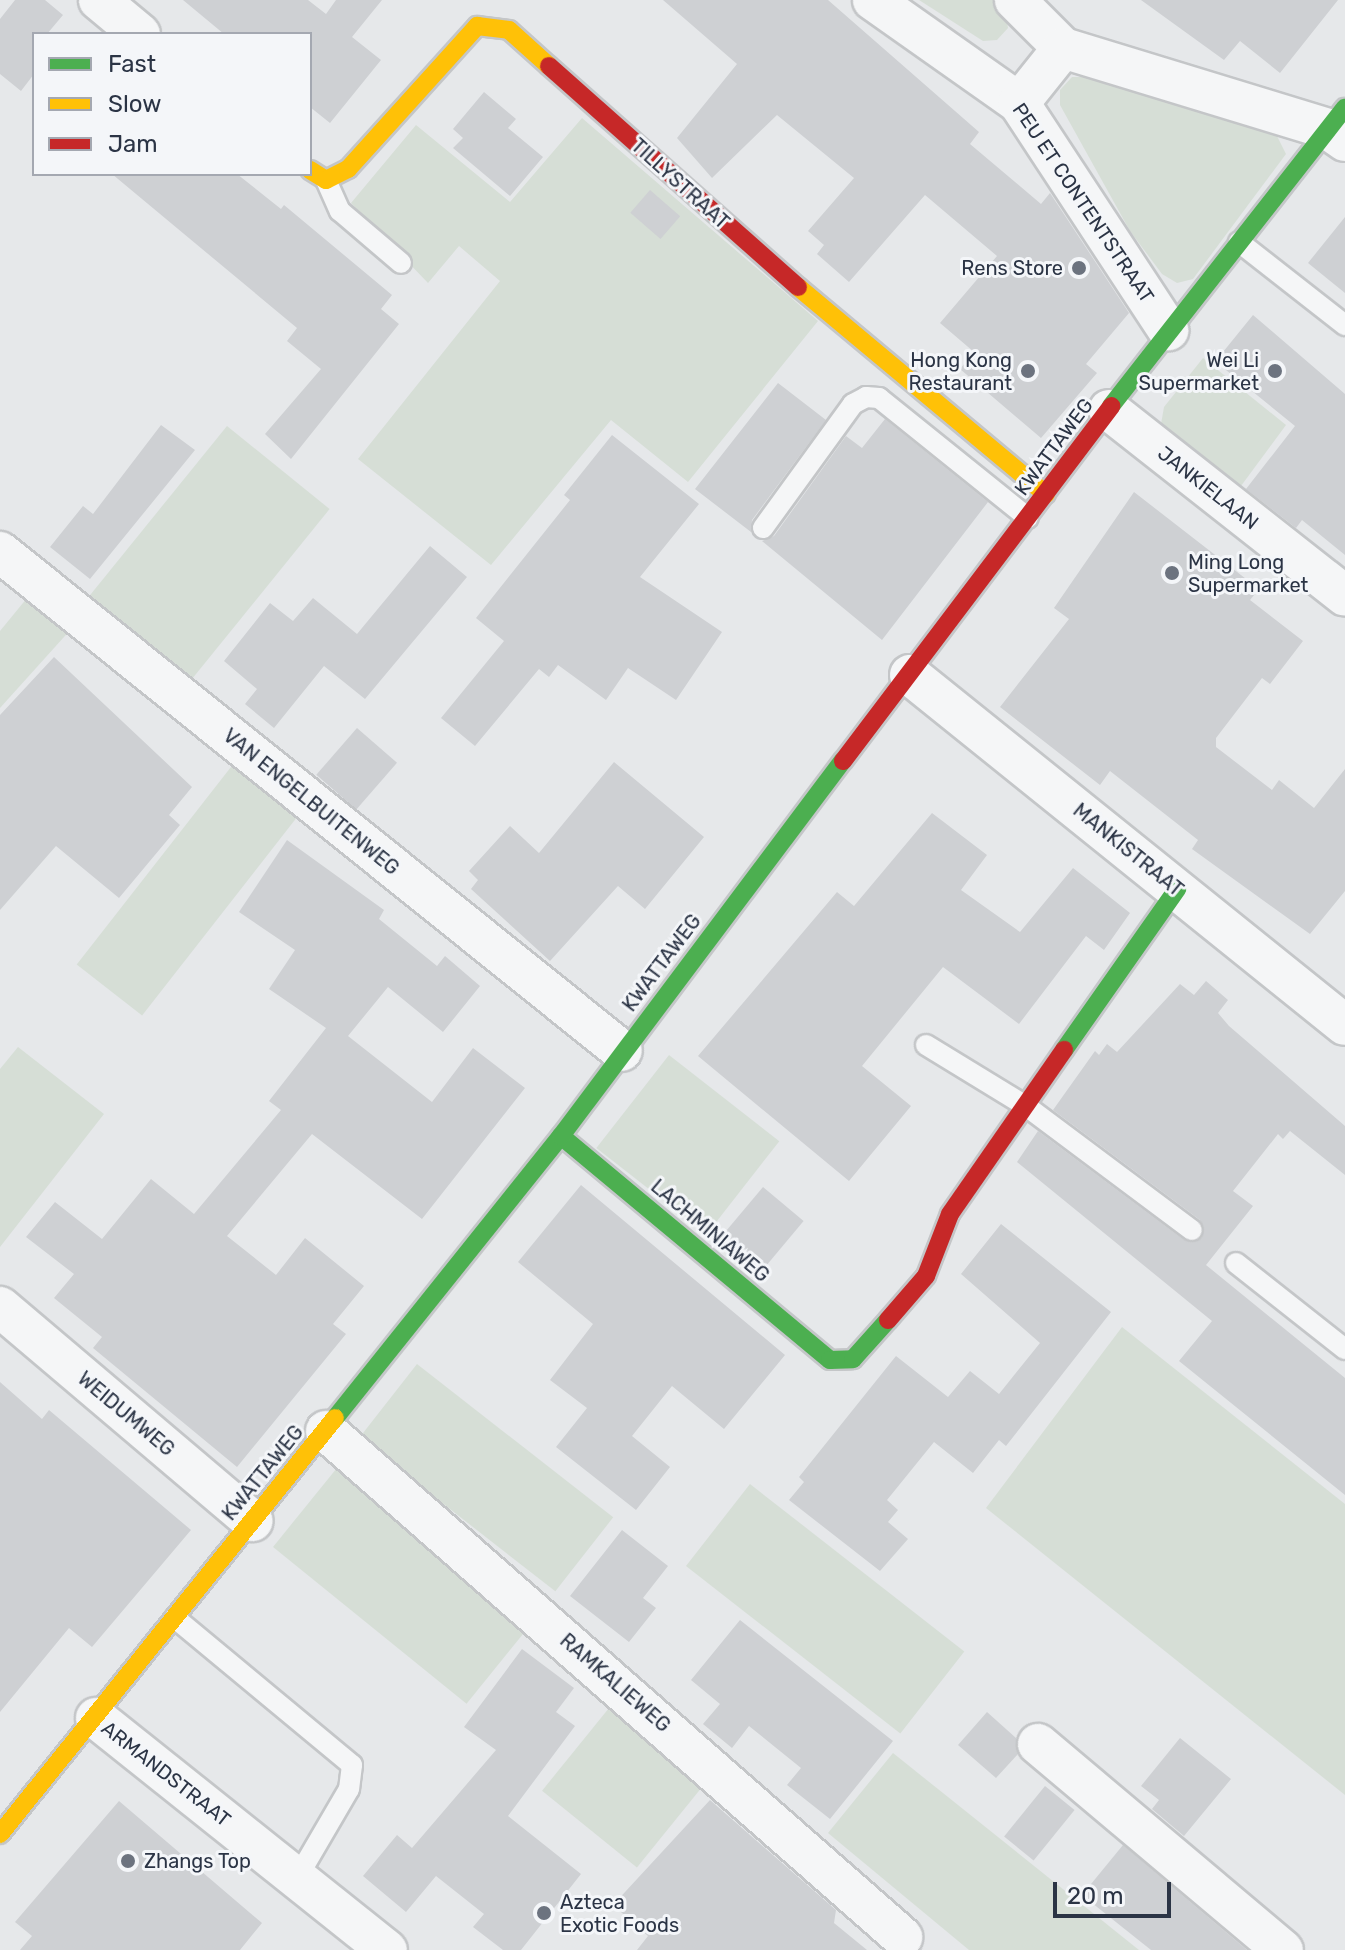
<!DOCTYPE html>
<style>
body{margin:0}
#map{position:relative;width:1345px;height:1950px;overflow:hidden;background:#e6e8ea;font-family:Rubik,sans-serif}
div>[style]{position:absolute}
[style*='--x']{left:calc(var(--x)*1px);top:calc(var(--y)*1px);width:calc(var(--w)*1px);rotate:calc(var(--a)*1deg)}
.green>*{inset:0;background:#d6ded6;transform-origin:0 0}
.building>*{inset:0;background:#ced0d3;transform-origin:0 0}
.roads{filter:drop-shadow(2px 0 #c4c6c8) drop-shadow(-2px 0 #c4c6c8) drop-shadow(0 2px #c4c6c8) drop-shadow(0 -2px #c4c6c8)}
.lane>*{height:20px;margin:-10px;padding:0 10px;transform-origin:10px;border-radius:10px;background:#f5f6f7}
.street>*{height:40px;margin:-20px;padding:0 20px;transform-origin:20px;border-radius:20px;background:#f5f6f7}
.fast>*{height:18px;margin:-9px;padding:0 9px;transform-origin:9px;border-radius:9px;background:#4caf50}
.slow>*{height:18px;margin:-9px;padding:0 9px;transform-origin:9px;border-radius:9px;background:#ffc107}
.jam>*{height:18px;margin:-9px;padding:0 9px;transform-origin:9px;border-radius:9px;background:#c62828}
.dots>*{width:22px;height:22px;translate:-50% -50%;box-sizing:border-box;border:4px solid #f4f6f9;border-radius:50%}
span{translate:-50% -50%;white-space:nowrap;text-align:center;line-height:1.15;-webkit-text-stroke:6px #f4f6f9;paint-order:stroke}
.street-label{font-size:20px;color:#2b3445}
.poi-label{font-size:20px;color:#2b3445}
.right{translate:-100% -50%;text-align:right}
.left{translate:0 -50%;text-align:left}
.legend{position:absolute;left:32px;top:32px;width:280px;height:144px;box-sizing:border-box;background:#f4f6f9;border:2px solid #a4a8b1;margin:0;padding:10px 14px;list-style:none;font-size:24px;color:#2b3445}
.legend li{display:flex;align-items:center;gap:16px;height:40px}
.legend b{width:40px;border:2px solid #a4a8b1}
.scale{position:absolute;left:1053px;top:1882px;width:118px;height:36px;box-sizing:border-box;border:4px solid #2b3445;border-top:0;padding-left:10px;font-size:24px;line-height:28px;white-space:nowrap;color:#2b3445;-webkit-text-stroke:6px #f4f6f9;paint-order:stroke}
</style>
<div id="map">
<div class="green">
<div style="clip-path:polygon(919px 0,994px 0,1005px 11px,1008px 28px,997px 40px,983px 41px)"></div>
<div style="clip-path:polygon(1072px 77px,1102px 77px,1259px 122px,1277px 136px,1286px 154px,1193px 279px,1177px 283px,1162px 274px,1130px 231px,1060px 105px,1060px 90px)"></div>
<div style="clip-path:polygon(582px 118px,818px 321px,688px 482px,611px 420px,491px 565px,358px 459px,500px 281px,459px 246px,428px 283px,351px 203px,416px 125px,510px 202px)"></div>
<div style="clip-path:polygon(1203px 358px,1286px 425px,1238px 490px,1161px 424px,1164px 407px)"></div>
<div style="left:227px;top:426px;width:132px;height:229px;rotate:39deg"></div>
<div style="clip-path:polygon(32px 592px,73px 627px,0 708px,0 631px)"></div>
<div style="left:238px;top:758px;width:83px;height:262px;rotate:38deg"></div>
<div style="clip-path:polygon(18px 1047px,104px 1114px,0 1247px,0 1069px)"></div>
<div style="left:669px;top:1055px;width:140px;height:118px;rotate:38deg"></div>
<div style="clip-path:polygon(1122px 1327px,1345px 1504px,1345px 1795px,986px 1508px)"></div>
<div style="left:417px;top:1364px;width:249px;height:94px;rotate:38deg"></div>
<div style="left:341px;top:1463px;width:249px;height:108px;rotate:39deg"></div>
<div style="left:750px;top:1484px;width:272px;height:104px;rotate:38deg"></div>
<div style="left:622px;top:1692px;width:122px;height:127px;rotate:39deg"></div>
<div style="clip-path:polygon(893px 1753px,1139px 1950px,969px 1950px,828px 1833px)"></div>
</div>
<div class="building">
<div style="clip-path:polygon(15px 0,45px 0,63px 15px,47px 34px,34px 34px,34px 74px,21px 91px,0 74px,0 19px)"></div>
<div style="clip-path:polygon(183px 0,308px 0,326px 14px,336px 0,382px 0,352px 37px,381px 60px,330px 123px,310px 107px,310px 34px,224px 34px)"></div>
<div style="clip-path:polygon(663px 0,828px 0,979px 132px,970px 144px,1041px 204px,1050px 193px,1129px 313px,1086px 364px,1097px 373px,1041px 438px,960px 369px,974px 352px,940px 323px,997px 256px,925px 195px,849px 282px,817px 254px,824px 245px,808px 231px,854px 178px,777px 115px,712px 178px,677px 138px,737px 64px)"></div>
<div style="clip-path:polygon(1141px 0,1338px 0,1280px 73px,1240px 41px,1224px 60px)"></div>
<div style="clip-path:polygon(484px 92px,516px 119px,508px 128px,543px 157px,510px 196px,453px 148px,463px 138px,453px 129px)"></div>
<div style="clip-path:polygon(112px 174px,237px 174px,281px 209px,284px 205px,392px 295px,381px 309px,399px 324px,291px 459px,265px 434px,321px 369px,287px 341px,297px 328px)"></div>
<div style="left:650px;top:190px;width:40px;height:30px;rotate:41deg"></div>
<div style="clip-path:polygon(1345px 217px,1345px 293px,1308px 263px)"></div>
<div style="clip-path:polygon(1253px 315px,1345px 394px,1345px 555px,1302px 520px,1296px 528px,1246px 489px,1295px 426px,1221px 366px,1229px 357px,1223px 352px)"></div>
<div style="clip-path:polygon(778px 383px,826px 420px,752px 520px,751px 532px,695px 489px)"></div>
<div style="clip-path:polygon(885px 419px,988px 502px,882px 640px,762px 541px,774px 536px,846px 436px,862px 448px)"></div>
<div style="clip-path:polygon(161px 425px,195px 450px,90px 579px,50px 547px,83px 506px,93px 514px)"></div>
<div style="clip-path:polygon(612px 435px,699px 504px,640px 577px,722px 632px,676px 700px,628px 668px,606px 700px,558px 665px,549px 677px,539px 669px,475px 746px,441px 718px,504px 641px,476px 618px,570px 500px,564px 495px)"></div>
<div style="clip-path:polygon(1134px 492px,1259px 589px,1250px 600px,1303px 641px,1270px 684px,1262px 678px,1216px 738px,1216px 747px,1272px 790px,1279px 780px,1314px 808px,1345px 769px,1345px 891px,1310px 934px,1192px 849px,1198px 840px,1110px 771px,1100px 785px,1000px 707px,1069px 619px,1054px 608px)"></div>
<div style="clip-path:polygon(430px 546px,467px 577px,365px 699px,324px 666px,274px 728px,245px 704px,257px 689px,224px 661px,270px 603px,293px 621px,313px 598px,357px 634px)"></div>
<div style="clip-path:polygon(54px 657px,192px 787px,169px 815px,180px 825px,119px 898px,56px 846px,0 910px,0 715px)"></div>
<div style="left:357px;top:728px;width:53px;height:62px;rotate:41deg"></div>
<div style="clip-path:polygon(614px 762px,704px 837px,645px 909px,618px 886px,550px 961px,471px 889px,478px 880px,469px 871px,510px 826px,539px 853px)"></div>
<div style="clip-path:polygon(932px 813px,987px 855px,961px 890px,1020px 932px,1073px 868px,1130px 913px,1104px 950px,1086px 936px,1019px 1024px,943px 967px,862px 1066px,911px 1106px,849px 1181px,698px 1056px,837px 892px,854px 906px)"></div>
<div style="clip-path:polygon(287px 840px,384px 910px,379px 919px,437px 966px,445px 956px,480px 986px,443px 1032px,388px 987px,348px 1036px,432px 1102px,473px 1048px,525px 1088px,422px 1219px,312px 1134px,227px 1236px,276px 1275px,305px 1238px,364px 1286px,333px 1324px,346px 1334px,237px 1467px,93px 1348px,102px 1337px,54px 1298px,74px 1274px,26px 1237px,55px 1202px,102px 1239px,151px 1179px,194px 1214px,281px 1110px,269px 1101px,326px 1028px,269px 989px,295px 950px,239px 912px)"></div>
<div style="clip-path:polygon(1206px 981px,1228px 1000px,1218px 1013px,1229px 1026px,1345px 1126px,1345px 1175px,1290px 1131px,1283px 1139px,1278px 1134px,1233px 1191px,1253px 1206px,1206px 1265px,1345px 1378px,1345px 1495px,1179px 1361px,1212px 1321px,1017px 1162px,1038px 1131px,1184px 1240px,1202px 1238px,1200px 1220px,1053px 1110px,1095px 1051px,1099px 1055px,1107px 1044px,1117px 1052px,1180px 984px,1194px 995px)"></div>
<div style="clip-path:polygon(581px 1185px,785px 1355px,724px 1429px,672px 1386px,632px 1436px,670px 1467px,636px 1510px,556px 1447px,587px 1408px,550px 1380px,593px 1324px,518px 1262px)"></div>
<div style="left:763px;top:1187px;width:53px;height:65px;rotate:40deg"></div>
<div style="clip-path:polygon(1001px 1224px,1111px 1312px,1006px 1446px,999px 1440px,973px 1473px,934px 1442px,887px 1500px,898px 1510px,888px 1522px,908px 1539px,880px 1571px,789px 1500px,804px 1482px,799px 1477px,896px 1356px,948px 1397px,970px 1371px,999px 1394px,1040px 1343px,961px 1274px)"></div>
<div style="clip-path:polygon(0 1382px,42px 1419px,49px 1410px,191px 1530px,92px 1647px,69px 1628px,0 1712px)"></div>
<div style="clip-path:polygon(622px 1530px,668px 1566px,643px 1598px,656px 1608px,629px 1642px,570px 1596px)"></div>
<div style="clip-path:polygon(740px 1620px,893px 1741px,830px 1819px,787px 1785px,801px 1768px,749px 1726px,732px 1748px,703px 1724px,720px 1704px,691px 1680px)"></div>
<div style="clip-path:polygon(522px 1649px,574px 1688px,556px 1712px,575px 1726px,508px 1816px,581px 1874px,521px 1950px,503px 1950px,473px 1927px,484px 1914px,436px 1876px,406px 1912px,363px 1876px,397px 1835px,412px 1848px,496px 1750px,464px 1727px)"></div>
<div style="clip-path:polygon(987px 1712px,1016px 1738px,1018px 1754px,996px 1778px,958px 1745px)"></div>
<div style="clip-path:polygon(1180px 1738px,1231px 1779px,1184px 1836px,1152px 1809px,1159px 1800px,1141px 1786px)"></div>
<div style="left:1045px;top:1786px;width:38px;height:65px;rotate:39deg"></div>
<div style="clip-path:polygon(710px 1800px,836px 1910px,834px 1923px,867px 1950px,637px 1950px,648px 1936px,613px 1905px)"></div>
<div style="clip-path:polygon(119px 1801px,262px 1923px,240px 1950px,20px 1950px,32px 1936px,15px 1922px)"></div>
<div style="clip-path:polygon(1123px 1845px,1247px 1950px,1151px 1950px,1082px 1895px)"></div>
</div>
<div class="roads">
<div class="lane">
<div style="--x:326;--y:180;--w:34;--a:66"></div>
<div style="--x:340;--y:211;--w:80;--a:40.4"></div>
<div style="--x:1239;--y:242;--w:135;--a:38.1"></div>
<div style="--x:763;--y:528;--w:153;--a:-54"></div>
<div style="--x:853;--y:404;--w:15;--a:-28"></div>
<div style="--x:866;--y:397;--w:13;--a:4"></div>
<div style="--x:879;--y:398;--w:191;--a:38.8"></div>
<div style="--x:926;--y:1045;--w:117;--a:31.4"></div>
<div style="--x:1026;--y:1106;--w:207;--a:36.8"></div>
<div style="--x:1236;--y:1263;--w:139;--a:38.3"></div>
<div style="--x:175;--y:1618;--w:230;--a:39.7"></div>
<div style="--x:352;--y:1765;--w:24;--a:97"></div>
<div style="--x:349;--y:1789;--w:103;--a:120.3"></div>
</div>
<div class="street">
<div style="--x:99;--y:0;--w:53;--a:39.7"></div>
<div style="--x:873;--y:0;--w:179;--a:35.2"></div>
<div style="--x:1019;--y:103;--w:272;--a:56.7"></div>
<div style="--x:1015;--y:0;--w:68;--a:45"></div>
<div style="--x:1063;--y:48;--w:277;--a:17"></div>
<div style="--x:1328;--y:129;--w:21;--a:35"></div>
<div style="--x:1019;--y:103;--w:70;--a:-51.3"></div>
<div style="--x:1109;--y:410;--w:300;--a:38.2"></div>
<div style="--x:0;--y:552;--w:797;--a:38.74"></div>
<div style="--x:910;--y:675;--w:558;--a:38.82"></div>
<div style="--x:0;--y:1307;--w:331;--a:40.3"></div>
<div style="--x:326;--y:1431;--w:767;--a:41.3"></div>
<div style="--x:96;--y:1718;--w:372;--a:38.6"></div>
<div style="--x:1038;--y:1744;--w:320;--a:40.1"></div>
</div>
<div class="fast">
<div style="--x:1111;--y:406;--w:379;--a:-51.9"></div>
<div style="--x:1064;--y:1050;--w:197;--a:-54.9"></div>
<div style="--x:561;--y:1136;--w:350;--a:39.8"></div>
<div style="--x:830;--y:1360;--w:23;--a:-2"></div>
<div style="--x:853;--y:1359;--w:52;--a:-48.1"></div>
<div style="--x:335;--y:1418;--w:361;--a:-51.3"></div>
<div style="--x:561;--y:1136;--w:469;--a:-53.1"></div>
</div>
<div class="slow">
<div style="--x:310;--y:170;--w:19;--a:32"></div>
<div style="--x:326;--y:180;--w:25;--a:-27"></div>
<div style="--x:348;--y:169;--w:193;--a:-47.9"></div>
<div style="--x:477;--y:26;--w:32;--a:7"></div>
<div style="--x:509;--y:30;--w:54;--a:42"></div>
<div style="--x:798;--y:287;--w:323;--a:39.9"></div>
<div style="--x:0;--y:1834;--w:534;--a:-51.16"></div>
</div>
<div class="jam">
<div style="--x:549;--y:66;--w:333;--a:41.6"></div>
<div style="--x:843;--y:761;--w:445;--a:-52.9"></div>
<div style="--x:888;--y:1320;--w:58;--a:-49.2"></div>
<div style="--x:926;--y:1276;--w:66;--a:-68.8"></div>
<div style="--x:950;--y:1214;--w:200;--a:-55.2"></div>
</div>
</div>
<div class="dots">
<div style="left:1079px;top:268px;background:#6c737f"></div>
<div style="left:1028px;top:371px;background:#6c737f"></div>
<div style="left:1275px;top:371px;background:#6c737f"></div>
<div style="left:1172px;top:573px;background:#6c737f"></div>
<div style="left:128px;top:1861px;background:#6c737f"></div>
<div style="left:544px;top:1913px;background:#6c737f"></div>
</div>
<div class="street-label">
<span style="left:680px;top:184px;rotate:42deg">TILLYSTRAAT</span>
<span style="left:1083px;top:203px;rotate:56deg">PEU ET CONTENTSTRAAT</span>
<span style="left:1054px;top:447px;rotate:-53deg">KWATTAWEG</span>
<span style="left:1208px;top:488px;rotate:38deg">JANKIELAAN</span>
<span style="left:311px;top:802px;rotate:39deg">VAN ENGELBUITENWEG</span>
<span style="left:1128px;top:850px;rotate:39deg">MANKISTRAAT</span>
<span style="left:662px;top:963px;rotate:-53deg">KWATTAWEG</span>
<span style="left:710px;top:1231px;rotate:40deg">LACHMINIAWEG</span>
<span style="left:126px;top:1414px;rotate:40deg">WEIDUMWEG</span>
<span style="left:263px;top:1473px;rotate:-51deg">KWATTAWEG</span>
<span style="left:615px;top:1683px;rotate:41deg">RAMKALIEWEG</span>
<span style="left:166px;top:1774px;rotate:38deg">ARMANDSTRAAT</span>
</div>
<div class="poi-label">
<span class="right" style="left:1063px;top:268px">Rens Store</span>
<span class="right" style="left:1012px;top:372px">Hong Kong<br>Restaurant</span>
<span class="right" style="left:1259px;top:372px">Wei Li<br>Supermarket</span>
<span class="left" style="left:1188px;top:574px">Ming Long<br>Supermarket</span>
<span class="left" style="left:144px;top:1861px">Zhangs Top</span>
<span class="left" style="left:560px;top:1914px">Azteca<br>Exotic Foods</span>
</div>
<ul class="legend">
<li><b style="height:10px;background:#4caf50"></b>Fast</li>
<li><b style="height:10px;background:#ffc107"></b>Slow</li>
<li><b style="height:10px;background:#c62828"></b>Jam</li>
</ul>
<div class="scale">20 m</div>
</div>
